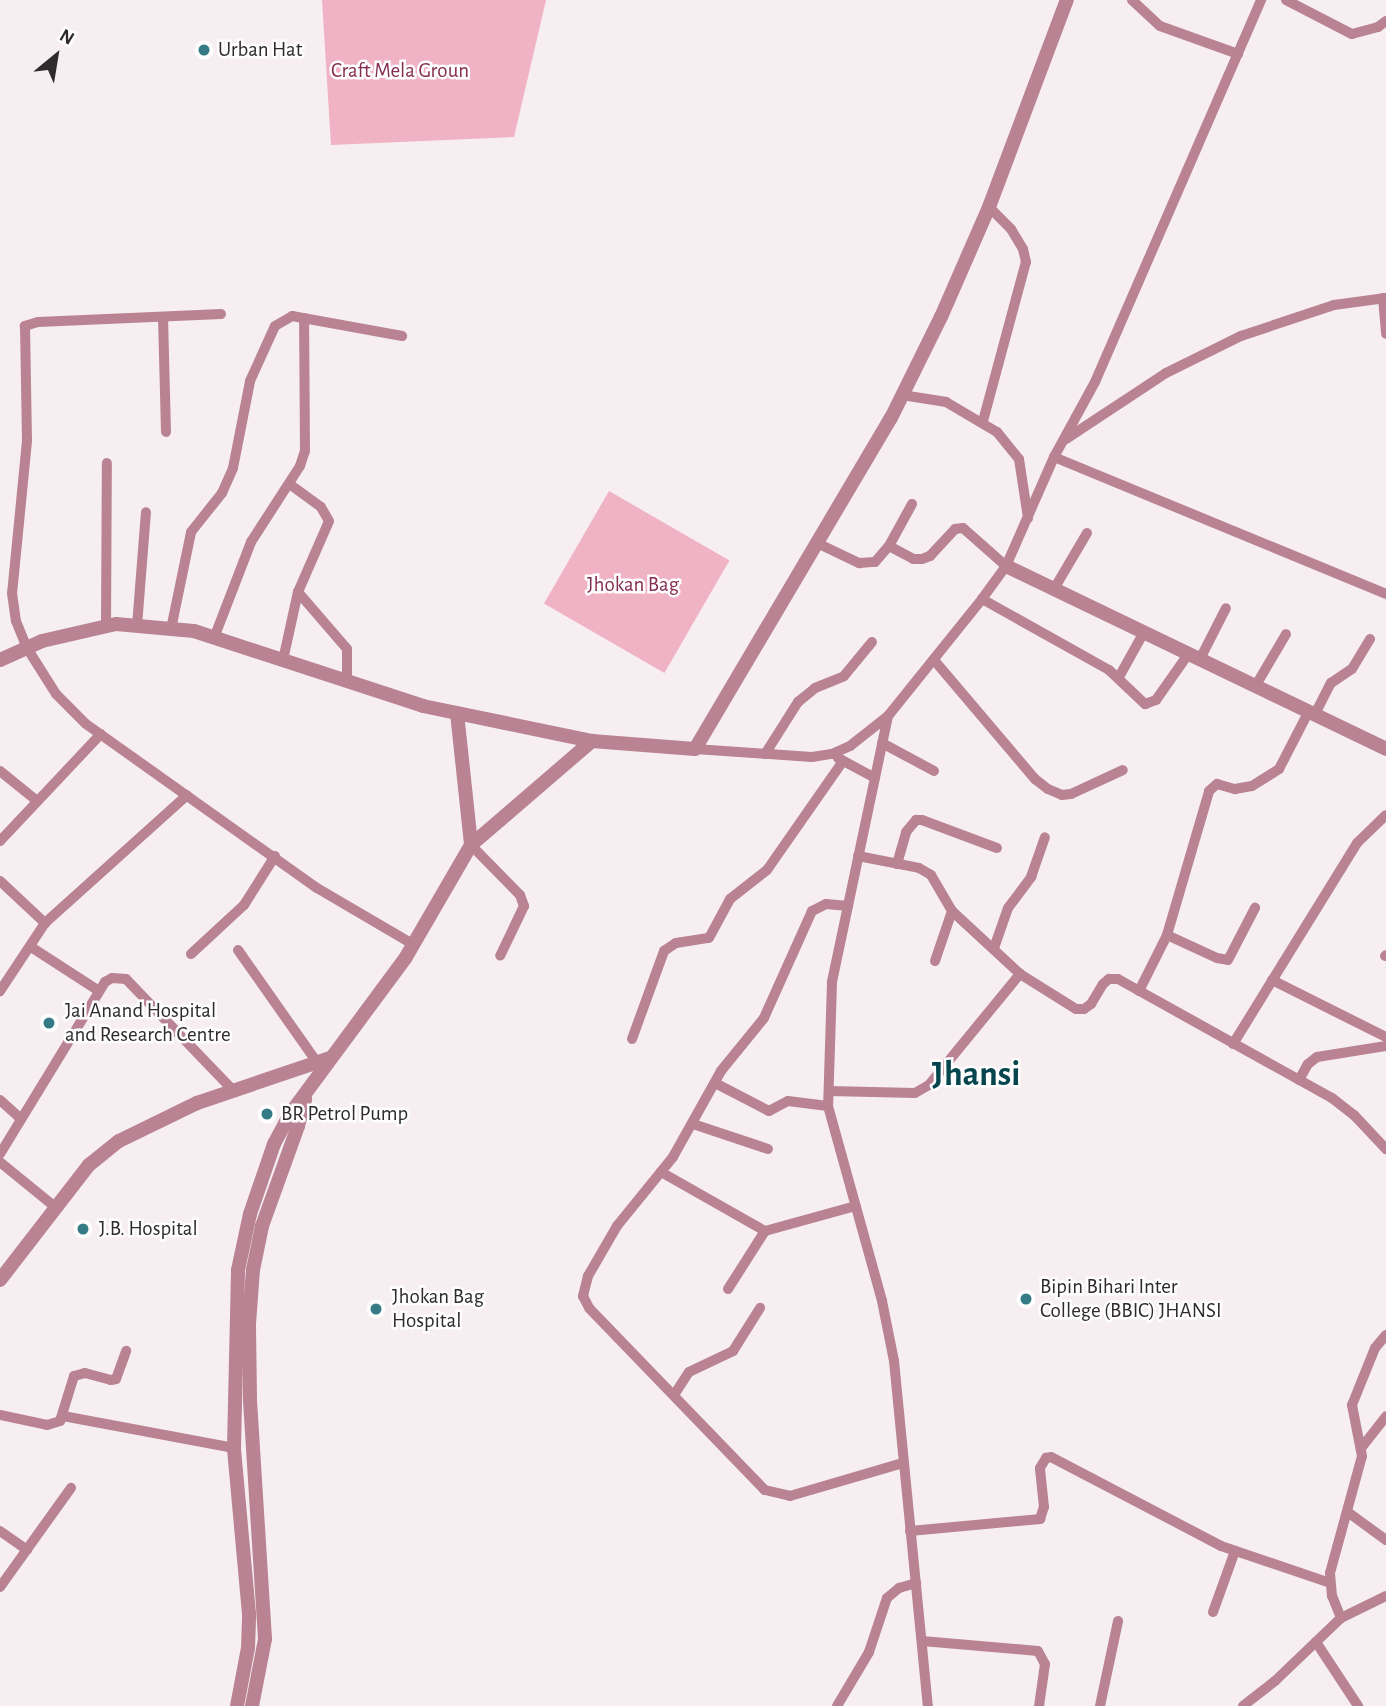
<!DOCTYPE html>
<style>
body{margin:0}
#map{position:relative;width:1386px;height:1706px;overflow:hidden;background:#f7eef1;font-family:"Alegreya Sans",sans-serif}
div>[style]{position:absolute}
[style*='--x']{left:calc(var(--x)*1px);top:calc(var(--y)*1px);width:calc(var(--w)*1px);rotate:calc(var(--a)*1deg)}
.green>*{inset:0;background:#f0b2c5;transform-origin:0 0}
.minor>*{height:10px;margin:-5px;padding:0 5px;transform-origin:5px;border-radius:5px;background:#b98394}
.tertiary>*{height:14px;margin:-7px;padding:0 7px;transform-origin:7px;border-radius:7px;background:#b98394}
.dots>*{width:19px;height:19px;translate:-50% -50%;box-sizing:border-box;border:4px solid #fefefe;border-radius:50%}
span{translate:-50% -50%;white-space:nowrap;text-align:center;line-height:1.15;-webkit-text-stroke:5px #fefefe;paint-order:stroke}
.poi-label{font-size:21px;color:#2f2b2c}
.left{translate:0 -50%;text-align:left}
.park-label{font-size:21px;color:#852e51}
.town-label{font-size:35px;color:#05464e;font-weight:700}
.north{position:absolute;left:21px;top:21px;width:70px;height:70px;-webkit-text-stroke:5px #fefefe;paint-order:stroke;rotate:30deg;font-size:19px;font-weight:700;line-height:28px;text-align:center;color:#2f2b2c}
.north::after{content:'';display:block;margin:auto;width:24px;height:32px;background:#2f2b2c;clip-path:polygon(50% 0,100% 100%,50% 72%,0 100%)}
</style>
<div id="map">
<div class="green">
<div style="clip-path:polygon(322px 0,546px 0,514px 137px,331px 145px)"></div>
<div style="left:609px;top:491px;width:139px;height:130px;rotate:30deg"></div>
</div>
<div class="minor">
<div style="--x:1132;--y:0;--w:38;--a:43"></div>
<div style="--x:1160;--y:26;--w:83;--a:19.7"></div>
<div style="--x:1286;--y:0;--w:74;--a:27.3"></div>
<div style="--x:1352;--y:34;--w:27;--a:-15"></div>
<div style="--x:1378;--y:27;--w:10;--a:-37"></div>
<div style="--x:1383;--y:298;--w:36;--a:85"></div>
<div style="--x:221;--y:314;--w:183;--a:177.5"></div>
<div style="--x:38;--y:322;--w:14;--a:163"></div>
<div style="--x:25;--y:326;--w:115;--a:89"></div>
<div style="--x:27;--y:441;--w:153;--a:95.6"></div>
<div style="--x:12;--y:593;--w:28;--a:82"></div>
<div style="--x:16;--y:621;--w:29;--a:68"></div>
<div style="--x:27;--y:648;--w:54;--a:57.8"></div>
<div style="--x:56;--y:694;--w:42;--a:45"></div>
<div style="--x:86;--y:724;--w:283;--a:35.4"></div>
<div style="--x:317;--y:888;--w:113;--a:30.4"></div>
<div style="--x:163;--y:317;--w:115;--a:88.5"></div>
<div style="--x:902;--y:395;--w:45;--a:9"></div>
<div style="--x:946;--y:402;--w:59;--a:30.5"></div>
<div style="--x:997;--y:432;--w:35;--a:51"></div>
<div style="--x:1019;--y:459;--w:60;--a:81.3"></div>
<div style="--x:983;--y:421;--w:165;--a:-74.9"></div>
<div style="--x:1026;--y:262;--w:13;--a:-103"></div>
<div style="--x:1023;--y:249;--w:23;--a:-121"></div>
<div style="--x:1011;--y:229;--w:31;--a:-135"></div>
<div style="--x:1066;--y:439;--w:120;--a:-33.4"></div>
<div style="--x:1166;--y:373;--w:84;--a:-26.3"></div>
<div style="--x:1241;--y:336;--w:98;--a:-18.4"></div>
<div style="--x:1334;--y:305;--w:52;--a:-7.7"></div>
<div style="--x:1054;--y:457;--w:359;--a:22.4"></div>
<div style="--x:817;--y:543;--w:47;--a:25.5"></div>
<div style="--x:859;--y:563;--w:16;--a:-4"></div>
<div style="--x:875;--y:562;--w:21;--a:-49"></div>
<div style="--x:889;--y:546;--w:27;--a:28"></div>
<div style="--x:913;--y:559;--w:9;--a:0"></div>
<div style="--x:922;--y:559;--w:9;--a:-21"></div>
<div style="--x:930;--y:556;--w:37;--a:-47"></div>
<div style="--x:955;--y:529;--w:8;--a:-7"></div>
<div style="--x:963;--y:528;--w:57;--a:41.5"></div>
<div style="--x:889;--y:546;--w:48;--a:-61.3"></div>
<div style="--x:1054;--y:589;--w:65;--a:-59.5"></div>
<div style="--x:298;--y:592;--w:75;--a:49.3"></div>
<div style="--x:347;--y:649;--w:32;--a:90"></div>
<div style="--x:982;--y:599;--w:145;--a:29.2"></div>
<div style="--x:1109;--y:670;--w:50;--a:43.4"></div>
<div style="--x:1145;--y:704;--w:12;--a:-20"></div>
<div style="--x:1156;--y:700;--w:57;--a:-54.9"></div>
<div style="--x:137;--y:626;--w:114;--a:-85.5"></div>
<div style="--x:106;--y:627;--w:164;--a:-89.7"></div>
<div style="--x:171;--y:629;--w:99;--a:-78.3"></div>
<div style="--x:191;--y:532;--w:50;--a:-51.5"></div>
<div style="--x:222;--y:493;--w:27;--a:-66"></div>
<div style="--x:233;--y:468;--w:89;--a:-78.9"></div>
<div style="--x:250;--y:381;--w:60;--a:-65.6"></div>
<div style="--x:275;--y:326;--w:20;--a:-30"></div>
<div style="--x:292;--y:316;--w:112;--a:10.3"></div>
<div style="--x:214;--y:638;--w:103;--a:-68.9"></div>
<div style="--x:251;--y:542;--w:90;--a:-57.2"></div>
<div style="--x:300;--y:466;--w:16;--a:-72"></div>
<div style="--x:305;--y:451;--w:133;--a:-90.4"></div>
<div style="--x:1200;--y:659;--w:57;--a:-63"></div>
<div style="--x:283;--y:660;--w:70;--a:-77.6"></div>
<div style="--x:298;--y:592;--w:77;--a:-66.4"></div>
<div style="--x:329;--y:521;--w:16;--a:-120"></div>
<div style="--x:321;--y:507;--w:39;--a:-144"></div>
<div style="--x:934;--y:660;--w:156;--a:49.7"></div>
<div style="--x:1035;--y:779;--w:16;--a:38"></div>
<div style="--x:1048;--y:789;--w:15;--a:23"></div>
<div style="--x:1062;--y:795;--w:9;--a:-6"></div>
<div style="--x:1071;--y:794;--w:57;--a:-24.8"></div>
<div style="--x:1119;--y:677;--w:51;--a:-60.9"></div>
<div style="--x:1256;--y:685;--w:59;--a:-59.5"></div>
<div style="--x:1315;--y:714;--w:35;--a:-63"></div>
<div style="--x:1331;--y:683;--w:25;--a:-34"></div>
<div style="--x:1352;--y:669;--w:35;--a:-59"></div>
<div style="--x:888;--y:716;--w:272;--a:101.9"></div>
<div style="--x:832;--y:982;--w:124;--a:91.8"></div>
<div style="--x:828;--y:1106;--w:202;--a:74.5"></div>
<div style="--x:882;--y:1301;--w:61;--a:78.7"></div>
<div style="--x:894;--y:1361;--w:347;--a:84.4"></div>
<div style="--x:882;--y:743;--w:59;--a:28.3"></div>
<div style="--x:695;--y:749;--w:117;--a:3.9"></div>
<div style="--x:812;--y:757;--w:20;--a:-9"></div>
<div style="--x:832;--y:754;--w:20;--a:-24"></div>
<div style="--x:850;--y:746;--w:48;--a:-38.3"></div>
<div style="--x:888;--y:716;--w:150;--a:-51.2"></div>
<div style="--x:982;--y:599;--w:41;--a:-54"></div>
<div style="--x:1006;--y:566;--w:119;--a:-66.2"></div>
<div style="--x:1054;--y:457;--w:85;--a:-61.3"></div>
<div style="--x:1095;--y:382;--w:417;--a:-66.5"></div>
<div style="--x:765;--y:754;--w:62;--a:-57.6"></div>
<div style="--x:798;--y:702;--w:22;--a:-39"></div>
<div style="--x:815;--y:688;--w:31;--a:-22"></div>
<div style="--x:844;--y:676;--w:44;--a:-50.5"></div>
<div style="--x:838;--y:758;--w:42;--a:28.4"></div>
<div style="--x:0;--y:771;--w:48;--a:39"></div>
<div style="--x:0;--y:841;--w:147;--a:-46.7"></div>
<div style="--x:471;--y:845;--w:70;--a:45.6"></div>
<div style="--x:520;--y:895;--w:12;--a:70"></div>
<div style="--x:524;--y:906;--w:55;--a:115.6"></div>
<div style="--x:858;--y:856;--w:62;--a:11.1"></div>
<div style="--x:919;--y:868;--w:14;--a:30"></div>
<div style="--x:931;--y:875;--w:42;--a:59.7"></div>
<div style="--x:952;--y:911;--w:93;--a:42.8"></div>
<div style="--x:897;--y:864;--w:33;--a:-74"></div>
<div style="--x:906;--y:832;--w:16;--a:-50"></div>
<div style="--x:916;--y:820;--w:6;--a:0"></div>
<div style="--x:922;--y:820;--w:80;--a:20.5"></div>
<div style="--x:0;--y:881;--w:62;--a:43"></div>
<div style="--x:45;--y:923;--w:82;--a:123.5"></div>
<div style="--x:848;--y:906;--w:22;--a:-175"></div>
<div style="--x:826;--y:904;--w:16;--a:153"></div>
<div style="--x:812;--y:911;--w:117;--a:114.2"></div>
<div style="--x:764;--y:1018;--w:68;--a:129.1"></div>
<div style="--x:721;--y:1071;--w:98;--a:119.2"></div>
<div style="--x:673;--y:1157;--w:89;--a:129.1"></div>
<div style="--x:617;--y:1226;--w:58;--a:120.1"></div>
<div style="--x:588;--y:1276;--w:21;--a:104"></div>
<div style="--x:583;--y:1296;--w:13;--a:63"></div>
<div style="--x:589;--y:1308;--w:253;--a:46"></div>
<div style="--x:765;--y:1490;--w:26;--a:13"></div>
<div style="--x:790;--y:1496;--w:118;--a:-16.3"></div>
<div style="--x:45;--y:923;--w:191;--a:-42"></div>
<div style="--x:1167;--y:935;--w:55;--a:24.7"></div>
<div style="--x:1217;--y:958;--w:11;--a:10"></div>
<div style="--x:1228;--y:960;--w:59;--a:-62.6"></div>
<div style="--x:31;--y:947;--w:81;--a:32.9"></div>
<div style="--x:994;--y:948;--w:42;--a:-70.7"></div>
<div style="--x:1008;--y:908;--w:39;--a:-53"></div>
<div style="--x:1031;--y:877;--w:42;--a:-70.7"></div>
<div style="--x:238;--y:950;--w:139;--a:54.9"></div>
<div style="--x:191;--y:954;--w:72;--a:-42.8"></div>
<div style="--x:244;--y:905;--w:58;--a:-57.7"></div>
<div style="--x:1385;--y:956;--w:1;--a:-45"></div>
<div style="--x:935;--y:961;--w:53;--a:-71.2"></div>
<div style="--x:1272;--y:980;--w:127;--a:26.6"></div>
<div style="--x:1139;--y:991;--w:63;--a:-63.4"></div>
<div style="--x:1167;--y:935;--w:150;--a:-73.7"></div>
<div style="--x:1209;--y:791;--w:11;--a:-41"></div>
<div style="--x:1217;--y:784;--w:19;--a:16"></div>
<div style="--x:1235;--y:789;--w:17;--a:-10"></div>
<div style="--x:1252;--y:786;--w:32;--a:-32"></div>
<div style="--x:1279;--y:769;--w:65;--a:-62.7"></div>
<div style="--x:632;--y:1039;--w:94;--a:-70"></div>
<div style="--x:664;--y:951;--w:14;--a:-34"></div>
<div style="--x:676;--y:943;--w:33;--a:-9"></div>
<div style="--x:709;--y:938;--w:44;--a:-61.7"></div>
<div style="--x:730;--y:899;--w:47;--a:-38.1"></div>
<div style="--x:767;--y:870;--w:133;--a:-55.1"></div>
<div style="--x:1233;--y:1044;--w:236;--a:-58.3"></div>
<div style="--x:1357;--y:843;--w:40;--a:-44"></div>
<div style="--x:1299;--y:1080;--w:18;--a:-61"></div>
<div style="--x:1308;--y:1064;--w:11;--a:-38"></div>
<div style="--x:1317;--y:1057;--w:70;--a:-9.1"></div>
<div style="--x:715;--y:1083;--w:61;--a:27.4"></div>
<div style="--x:769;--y:1111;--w:21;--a:-28"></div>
<div style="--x:788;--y:1101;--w:40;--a:7.1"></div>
<div style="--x:829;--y:1091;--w:86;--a:1.3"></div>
<div style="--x:915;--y:1093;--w:16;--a:-30"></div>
<div style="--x:929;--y:1085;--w:144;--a:-50.7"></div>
<div style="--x:1020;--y:974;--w:66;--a:32"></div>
<div style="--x:1076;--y:1009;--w:8;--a:0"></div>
<div style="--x:1084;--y:1009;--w:9;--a:-36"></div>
<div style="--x:1091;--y:1004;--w:23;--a:-59"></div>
<div style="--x:1103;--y:984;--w:8;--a:-40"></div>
<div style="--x:1109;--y:979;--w:9;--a:0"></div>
<div style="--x:1118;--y:979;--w:245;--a:29.1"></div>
<div style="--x:1332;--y:1098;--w:28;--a:38"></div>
<div style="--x:1354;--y:1115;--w:47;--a:46.7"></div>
<div style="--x:0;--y:1100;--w:28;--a:42"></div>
<div style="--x:693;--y:1124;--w:79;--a:18.4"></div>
<div style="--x:0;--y:1154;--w:202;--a:-58.6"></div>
<div style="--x:105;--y:982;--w:8;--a:-30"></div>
<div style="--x:112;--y:978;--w:14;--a:4"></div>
<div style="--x:126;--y:979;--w:154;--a:46.1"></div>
<div style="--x:0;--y:1162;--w:71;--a:39.3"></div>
<div style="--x:661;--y:1172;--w:120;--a:29.6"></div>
<div style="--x:728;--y:1289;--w:69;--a:-57.5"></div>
<div style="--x:765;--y:1231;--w:94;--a:-15.4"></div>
<div style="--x:674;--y:1395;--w:27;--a:-57"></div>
<div style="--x:689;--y:1372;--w:49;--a:-25.5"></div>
<div style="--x:733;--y:1351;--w:51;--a:-57.9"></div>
<div style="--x:0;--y:1415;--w:48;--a:12"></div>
<div style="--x:47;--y:1425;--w:14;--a:-17"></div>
<div style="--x:60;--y:1421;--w:47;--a:-72.7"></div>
<div style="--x:74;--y:1376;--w:11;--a:-15"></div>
<div style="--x:85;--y:1373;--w:27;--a:15"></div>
<div style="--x:111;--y:1380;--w:5;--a:-11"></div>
<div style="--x:116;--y:1379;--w:30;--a:-70"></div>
<div style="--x:63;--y:1416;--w:174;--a:10.6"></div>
<div style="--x:1362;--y:1447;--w:39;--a:-52"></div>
<div style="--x:1349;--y:1513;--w:46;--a:36.1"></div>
<div style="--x:0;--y:1531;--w:33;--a:35"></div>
<div style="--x:910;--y:1531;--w:131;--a:-5.3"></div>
<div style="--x:1040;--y:1519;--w:13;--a:-72"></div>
<div style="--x:1044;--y:1507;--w:39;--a:-96"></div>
<div style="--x:1040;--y:1468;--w:12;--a:-59"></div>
<div style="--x:1046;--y:1458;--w:5;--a:-11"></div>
<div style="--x:1051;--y:1457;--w:192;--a:27.6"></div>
<div style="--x:1221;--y:1546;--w:115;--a:18.7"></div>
<div style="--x:0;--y:1587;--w:122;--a:-54.4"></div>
<div style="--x:1213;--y:1612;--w:65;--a:-70.2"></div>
<div style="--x:1341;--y:1618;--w:24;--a:-112"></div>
<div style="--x:1332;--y:1596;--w:23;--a:-95"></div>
<div style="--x:1330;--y:1573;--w:121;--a:-74.7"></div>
<div style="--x:1362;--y:1456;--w:52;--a:-101.1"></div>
<div style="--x:1352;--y:1405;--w:61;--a:-68"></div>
<div style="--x:1375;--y:1348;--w:17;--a:-50"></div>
<div style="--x:922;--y:1641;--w:116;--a:4.9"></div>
<div style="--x:1038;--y:1651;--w:15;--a:62"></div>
<div style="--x:1045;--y:1664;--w:42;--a:98.1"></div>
<div style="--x:1316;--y:1642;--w:77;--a:56.7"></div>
<div style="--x:837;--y:1706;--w:63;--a:-59.3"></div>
<div style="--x:869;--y:1652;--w:57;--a:-71.6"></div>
<div style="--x:887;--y:1598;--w:16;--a:-40"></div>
<div style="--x:899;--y:1588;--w:18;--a:-16"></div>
<div style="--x:1100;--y:1706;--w:87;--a:-78"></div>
<div style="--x:1243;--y:1706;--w:41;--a:-38"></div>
<div style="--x:1275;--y:1681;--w:91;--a:-43.7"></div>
<div style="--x:1341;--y:1618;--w:50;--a:-26.1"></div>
</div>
<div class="tertiary">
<div style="--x:1006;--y:566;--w:422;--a:25.7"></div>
<div style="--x:0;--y:660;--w:46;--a:-24.3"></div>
<div style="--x:42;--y:641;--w:76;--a:-12.9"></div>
<div style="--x:116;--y:624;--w:78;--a:5.1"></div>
<div style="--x:194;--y:631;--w:241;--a:18.1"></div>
<div style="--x:423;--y:706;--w:173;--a:11.7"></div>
<div style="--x:592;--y:741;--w:103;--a:4.4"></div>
<div style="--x:695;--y:749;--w:385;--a:-59.4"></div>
<div style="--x:891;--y:418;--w:113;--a:-63.7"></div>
<div style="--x:941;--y:317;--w:120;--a:-66.4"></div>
<div style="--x:989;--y:207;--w:221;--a:-69.4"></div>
<div style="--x:457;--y:713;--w:133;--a:83.9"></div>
<div style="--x:0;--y:1280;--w:145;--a:-52.3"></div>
<div style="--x:89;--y:1165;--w:38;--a:-39"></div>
<div style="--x:119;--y:1141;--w:87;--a:-26"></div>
<div style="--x:197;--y:1103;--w:140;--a:-18.7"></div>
<div style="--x:237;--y:1706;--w:59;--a:-79.3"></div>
<div style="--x:248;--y:1648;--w:34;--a:-88"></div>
<div style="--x:249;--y:1614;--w:167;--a:-95.2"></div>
<div style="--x:234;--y:1448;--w:178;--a:-88.7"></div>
<div style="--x:238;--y:1270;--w:57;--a:-77.9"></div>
<div style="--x:250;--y:1214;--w:74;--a:-71.1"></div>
<div style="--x:274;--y:1144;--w:34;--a:-62"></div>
<div style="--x:290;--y:1114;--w:195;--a:-53.5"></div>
<div style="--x:406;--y:957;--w:129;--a:-59.9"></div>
<div style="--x:471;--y:845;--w:160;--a:-40.7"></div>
<div style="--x:252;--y:1706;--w:68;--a:-79"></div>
<div style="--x:265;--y:1639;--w:240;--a:-93.6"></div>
<div style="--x:250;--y:1399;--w:75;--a:-90.8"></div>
<div style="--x:249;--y:1324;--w:54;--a:-85.8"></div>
<div style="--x:253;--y:1270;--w:45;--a:-78.4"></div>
<div style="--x:262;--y:1226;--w:106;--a:-70.2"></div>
<div style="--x:298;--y:1126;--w:28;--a:-75"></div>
</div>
<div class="dots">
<div style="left:204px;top:50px;background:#347b85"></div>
<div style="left:49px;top:1023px;background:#347b85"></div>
<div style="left:267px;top:1114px;background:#347b85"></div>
<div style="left:83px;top:1229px;background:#347b85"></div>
<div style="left:1026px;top:1299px;background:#347b85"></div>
<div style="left:376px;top:1309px;background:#347b85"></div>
</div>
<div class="poi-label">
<span class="left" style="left:218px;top:50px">Urban Hat</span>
<span class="left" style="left:65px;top:1023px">Jai Anand Hospital<br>and Research Centre</span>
<span class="left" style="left:281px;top:1114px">BR Petrol Pump</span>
<span class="left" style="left:99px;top:1229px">J.B. Hospital</span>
<span class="left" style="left:1040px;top:1299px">Bipin Bihari Inter<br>College (BBIC) JHANSI</span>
<span class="left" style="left:392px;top:1309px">Jhokan Bag<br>Hospital</span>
</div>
<div class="park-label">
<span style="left:400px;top:71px">Craft Mela Groun</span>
<span style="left:633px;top:585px">Jhokan Bag</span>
</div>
<div class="town-label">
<span style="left:976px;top:1075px">Jhansi</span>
</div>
<div class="north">N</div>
</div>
